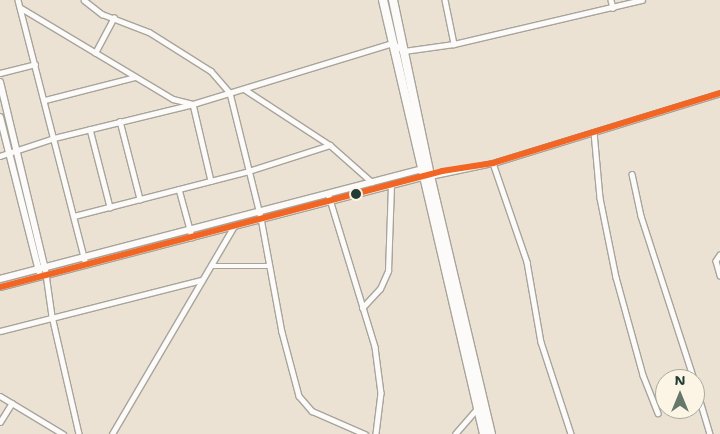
<!DOCTYPE html>
<style>
body{margin:0}
#map{position:relative;width:720px;height:434px;overflow:hidden;background:#ece2d4;font-family:"Shantell Sans",sans-serif}
div>[style]{position:absolute}
[style*='--x']{left:calc(var(--x)*1px);top:calc(var(--y)*1px);width:calc(var(--w)*1px);rotate:calc(var(--a)*1deg)}
.roads{filter:drop-shadow(1px 0 #a7a49b) drop-shadow(-1px 0 #a7a49b) drop-shadow(0 1px #a7a49b) drop-shadow(0 -1px #a7a49b)}
.minor>*{height:4.5px;margin:-2.25px;padding:0 2.25px;transform-origin:2.25px;border-radius:2.25px;background:#fcfbf9}
.secondary>*{height:6px;margin:-3px;padding:0 3px;transform-origin:3px;border-radius:3px;background:#fcfbf9}
.trunk>*{height:8px;margin:-4px;padding:0 4px;transform-origin:4px;border-radius:4px;background:#fcfbf9}
.bus-1>*{height:6px;margin:-3px;padding:0 3px;transform-origin:3px;border-radius:3px;background:#f26522}
.dots>*{width:14px;height:14px;translate:-50% -50%;box-sizing:border-box;border:2px solid #fcf5e5;border-radius:50%}
span{translate:-50% -50%;white-space:nowrap;text-align:center;line-height:1.15;-webkit-text-stroke:4px #fcf5e5;paint-order:stroke}
.north{position:absolute;left:655px;top:369px;width:50px;height:50px;box-sizing:border-box;background:#fcf5e5;border:1px solid #a4ab9e;border-radius:50%;rotate:0deg;font-size:14px;font-weight:700;line-height:20px;text-align:center;color:#1f3d34}
.north::after{content:'';display:block;margin:auto;width:18px;height:22px;background:#67776c;clip-path:polygon(50% 0,100% 100%,50% 72%,0 100%)}
</style>
<div id="map">
<div class="roads">
<div class="minor">
<div style="--x:18;--y:0;--w:273;--a:75.6"></div>
<div style="--x:84;--y:0;--w:23;--a:38"></div>
<div style="--x:102;--y:14;--w:50;--a:21"></div>
<div style="--x:149;--y:32;--w:73;--a:32.2"></div>
<div style="--x:211;--y:71;--w:29;--a:49"></div>
<div style="--x:230;--y:93;--w:129;--a:76.1"></div>
<div style="--x:261;--y:218;--w:116;--a:79.6"></div>
<div style="--x:282;--y:332;--w:66;--a:75.1"></div>
<div style="--x:299;--y:396;--w:20;--a:49"></div>
<div style="--x:312;--y:411;--w:58;--a:23.5"></div>
<div style="--x:445;--y:0;--w:45;--a:78.4"></div>
<div style="--x:611;--y:0;--w:8;--a:76"></div>
<div style="--x:21;--y:8;--w:177;--a:30.9"></div>
<div style="--x:173;--y:99;--w:21;--a:14"></div>
<div style="--x:193;--y:104;--w:79;--a:76.8"></div>
<div style="--x:95;--y:53;--w:40;--a:-62"></div>
<div style="--x:0;--y:73;--w:36;--a:-14"></div>
<div style="--x:244;--y:89;--w:103;--a:33.1"></div>
<div style="--x:330;--y:145;--w:56;--a:41.4"></div>
<div style="--x:45;--y:100;--w:93;--a:-14.3"></div>
<div style="--x:120;--y:121;--w:81;--a:75.6"></div>
<div style="--x:90;--y:129;--w:81;--a:75.6"></div>
<div style="--x:594;--y:132;--w:66;--a:84.8"></div>
<div style="--x:600;--y:198;--w:81;--a:78.6"></div>
<div style="--x:616;--y:277;--w:102;--a:74.6"></div>
<div style="--x:643;--y:375;--w:41;--a:68.5"></div>
<div style="--x:0;--y:156;--w:57;--a:-18.4"></div>
<div style="--x:54;--y:138;--w:143;--a:-13.7"></div>
<div style="--x:193;--y:104;--w:209;--a:-17"></div>
<div style="--x:393;--y:43;--w:14;--a:36"></div>
<div style="--x:404;--y:51;--w:50;--a:-8"></div>
<div style="--x:454;--y:44;--w:193;--a:-13.2"></div>
<div style="--x:493;--y:163;--w:105;--a:71"></div>
<div style="--x:527;--y:262;--w:81;--a:80.1"></div>
<div style="--x:541;--y:342;--w:97;--a:71.9"></div>
<div style="--x:632;--y:174;--w:43;--a:77.9"></div>
<div style="--x:641;--y:216;--w:171;--a:72"></div>
<div style="--x:430;--y:176;--w:64;--a:-11.7"></div>
<div style="--x:493;--y:163;--w:238;--a:-17.1"></div>
<div style="--x:179;--y:189;--w:50;--a:74.8"></div>
<div style="--x:328;--y:193;--w:161;--a:73"></div>
<div style="--x:375;--y:347;--w:46;--a:82.6"></div>
<div style="--x:381;--y:393;--w:41;--a:97"></div>
<div style="--x:74;--y:216;--w:181;--a:-14.4"></div>
<div style="--x:249;--y:171;--w:85;--a:-17.8"></div>
<div style="--x:720;--y:255;--w:7;--a:124"></div>
<div style="--x:716;--y:261;--w:15;--a:74"></div>
<div style="--x:211;--y:266;--w:59;--a:0"></div>
<div style="--x:46;--y:274;--w:42;--a:81.9"></div>
<div style="--x:52;--y:316;--w:121;--a:77.1"></div>
<div style="--x:362;--y:308;--w:26;--a:-47"></div>
<div style="--x:380;--y:289;--w:20;--a:-66"></div>
<div style="--x:388;--y:271;--w:85;--a:-88"></div>
<div style="--x:0;--y:331;--w:208;--a:-14.2"></div>
<div style="--x:695;--y:384;--w:52;--a:73.3"></div>
<div style="--x:0;--y:396;--w:74;--a:31.1"></div>
<div style="--x:0;--y:422;--w:22;--a:-58"></div>
<div style="--x:112;--y:434;--w:241;--a:-59.6"></div>
<div style="--x:455;--y:434;--w:35;--a:-49"></div>
</div>
<div class="secondary">
<div style="--x:0;--y:82;--w:193;--a:76.5"></div>
<div style="--x:0;--y:117;--w:159;--a:75.8"></div>
<div style="--x:0;--y:279;--w:439;--a:-14.6"></div>
<div style="--x:0;--y:287;--w:441;--a:-14.6"></div>
</div>
<div class="trunk">
<div style="--x:383;--y:0;--w:446;--a:76.9"></div>
<div style="--x:393;--y:0;--w:180;--a:78.1"></div>
<div style="--x:430;--y:176;--w:265;--a:76.7"></div>
</div>
</div>
<div class="bus-1">
<div style="--x:0;--y:287;--w:457;--a:-14.7"></div>
<div style="--x:442;--y:171;--w:52;--a:-8.9"></div>
<div style="--x:493;--y:163;--w:238;--a:-17.1"></div>
</div>
<div class="dots">
<div style="left:356px;top:194px;background:#1f3d34"></div>
</div>
<div class="north">N</div>
</div>
